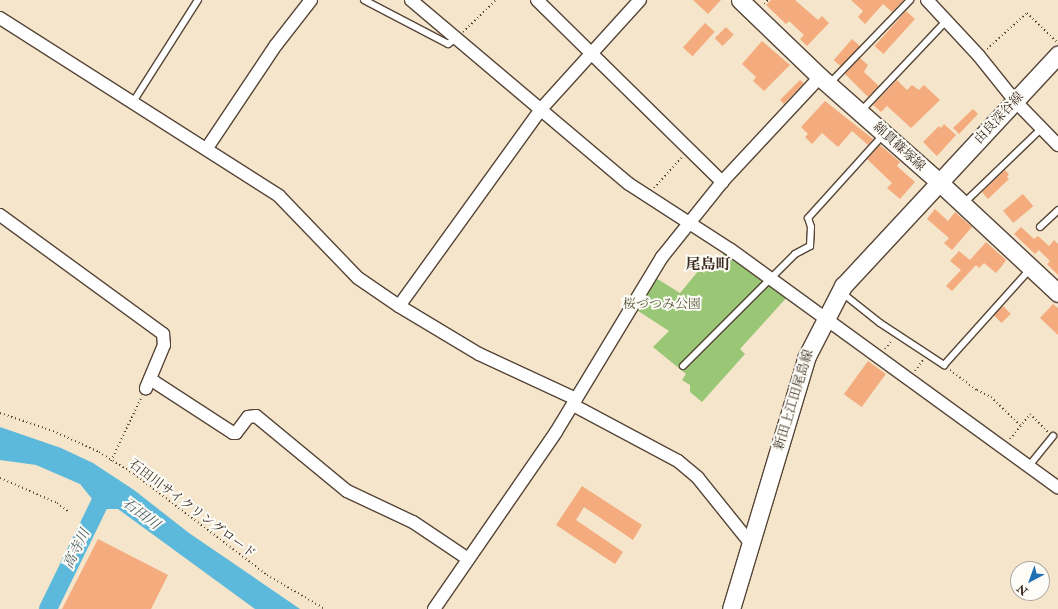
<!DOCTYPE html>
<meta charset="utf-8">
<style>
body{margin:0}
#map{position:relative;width:1058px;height:609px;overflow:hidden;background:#f4e5cb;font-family:"IM FELL Double Pica","Noto Serif JP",serif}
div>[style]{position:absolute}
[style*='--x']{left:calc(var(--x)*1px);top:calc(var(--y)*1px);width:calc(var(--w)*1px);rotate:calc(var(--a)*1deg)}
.green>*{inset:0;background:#9ac776}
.water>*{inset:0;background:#5db9db}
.river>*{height:18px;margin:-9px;padding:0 9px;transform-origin:9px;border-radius:9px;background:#5db9db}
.building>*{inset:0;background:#f4ac7e;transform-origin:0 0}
.path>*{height:2px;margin-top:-1px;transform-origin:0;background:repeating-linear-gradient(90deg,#574638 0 1px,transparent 0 4px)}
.roads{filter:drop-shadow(1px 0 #574638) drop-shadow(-1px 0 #574638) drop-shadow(0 1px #574638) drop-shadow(0 -1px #574638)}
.lane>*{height:6px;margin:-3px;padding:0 3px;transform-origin:3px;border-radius:3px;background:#fff}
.street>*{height:12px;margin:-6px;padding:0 6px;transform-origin:6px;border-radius:6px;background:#fff}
.secondary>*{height:17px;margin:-8.5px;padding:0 8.5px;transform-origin:8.5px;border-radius:8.5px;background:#fff}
span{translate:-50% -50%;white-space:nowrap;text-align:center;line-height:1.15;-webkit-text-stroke:4px #fdfcf7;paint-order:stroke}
.street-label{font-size:13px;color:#3b2a1e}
.park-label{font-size:13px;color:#585938}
.water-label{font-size:14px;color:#475c60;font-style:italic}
.quarter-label{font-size:15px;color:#3b2a1e;font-weight:700}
.north{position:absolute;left:1010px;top:561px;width:40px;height:40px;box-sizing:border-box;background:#fdfcf7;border:1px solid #afa8a0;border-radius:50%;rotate:221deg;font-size:11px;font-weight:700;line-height:16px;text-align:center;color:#3b2a1e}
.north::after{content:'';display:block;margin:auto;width:14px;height:18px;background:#1f6fb2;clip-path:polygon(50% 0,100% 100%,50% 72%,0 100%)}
</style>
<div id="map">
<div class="green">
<div style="clip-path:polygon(726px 251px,788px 296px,740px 349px,745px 354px,702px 402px,690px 392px,690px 385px,682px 380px,686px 374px,653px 347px,669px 331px,632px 307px,651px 275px,680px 293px,700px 269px,704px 273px)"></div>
</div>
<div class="water">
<div style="clip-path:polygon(0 427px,61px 448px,93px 463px,134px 490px,189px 533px,300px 609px,255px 609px,118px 509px,106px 509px,93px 500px,80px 484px,36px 465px,0 460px)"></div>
</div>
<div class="river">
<div style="--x:48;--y:609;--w:135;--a:-64"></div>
</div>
<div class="building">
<div style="clip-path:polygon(693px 0,721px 0,708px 14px)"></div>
<div style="clip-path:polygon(771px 0,795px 0,818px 20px,822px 16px,829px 23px,807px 46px,800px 39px,804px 35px,789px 21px,786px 24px,766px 5px)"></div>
<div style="clip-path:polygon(851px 0,904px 0,892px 12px,883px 4px,865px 24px,858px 17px,863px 11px)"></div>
<div style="left:906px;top:11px;width:12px;height:47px;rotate:42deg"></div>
<div style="left:705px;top:23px;width:13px;height:33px;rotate:42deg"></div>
<div style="left:726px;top:27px;width:11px;height:16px;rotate:45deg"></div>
<div style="left:852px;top:39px;width:11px;height:28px;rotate:41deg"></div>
<div style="clip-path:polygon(762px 41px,790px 65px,764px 91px,753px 81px,756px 77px,742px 64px)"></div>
<div style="clip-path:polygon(860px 58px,868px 65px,864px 72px,879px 86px,868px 97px,845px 74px)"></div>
<div style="clip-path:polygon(800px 80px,804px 83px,784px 104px,780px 100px)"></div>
<div style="clip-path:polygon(897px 80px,907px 90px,912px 85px,919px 90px,924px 85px,940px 100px,911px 128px,887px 106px,881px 112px,873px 105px)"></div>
<div style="clip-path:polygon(825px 101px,873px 139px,868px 145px,852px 131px,838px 147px,822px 133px,812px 144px,805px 137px,808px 134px,801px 127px)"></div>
<div style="clip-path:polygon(973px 109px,978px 114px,959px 134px,953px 128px)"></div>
<div style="clip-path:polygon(944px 124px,956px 135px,937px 156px,923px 142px,939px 126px,941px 128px)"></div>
<div style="clip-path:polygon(880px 145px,900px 162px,897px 166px,915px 182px,900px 199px,887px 188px,892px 183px,867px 159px)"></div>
<div style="clip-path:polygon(1005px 170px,1009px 174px,1007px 177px,1009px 179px,988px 199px,982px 192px)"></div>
<div style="left:1023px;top:194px;width:16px;height:26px;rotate:50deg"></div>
<div style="clip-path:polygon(935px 209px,948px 221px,955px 212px,972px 227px,952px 250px,944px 243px,949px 238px,927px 219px)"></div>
<div style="clip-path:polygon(1021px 227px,1034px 239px,1038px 236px,1049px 246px,1054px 240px,1058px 244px,1058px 275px,1047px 264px,1050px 261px,1039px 250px,1035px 254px,1014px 234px)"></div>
<div style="clip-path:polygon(986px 242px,1006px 260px,1002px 266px,996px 273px,984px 263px,979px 268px,976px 265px,952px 291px,946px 286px,961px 270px,950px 261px,959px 251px,970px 260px)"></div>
<div style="clip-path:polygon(1053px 304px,1058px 308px,1058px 335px,1040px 318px)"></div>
<div style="left:1003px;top:306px;width:11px;height:13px;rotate:45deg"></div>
<div style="left:868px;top:361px;width:22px;height:41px;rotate:36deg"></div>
<div style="clip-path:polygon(582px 486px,642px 525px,633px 540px,584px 507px,576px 520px,623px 552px,615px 564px,556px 525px)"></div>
<div style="clip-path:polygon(98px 539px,168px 575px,151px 609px,62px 609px)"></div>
</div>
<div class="path">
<div style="--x:764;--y:4;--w:6;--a:-45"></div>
<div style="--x:463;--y:32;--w:46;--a:-44.1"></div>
<div style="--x:987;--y:49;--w:54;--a:-42"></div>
<div style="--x:1027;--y:13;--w:42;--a:44"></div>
<div style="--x:654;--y:188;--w:42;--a:-47.9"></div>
<div style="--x:885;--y:349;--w:11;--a:-52"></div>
<div style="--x:950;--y:370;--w:34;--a:37"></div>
<div style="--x:977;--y:390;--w:16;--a:27"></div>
<div style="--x:991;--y:397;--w:42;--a:44"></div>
<div style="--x:915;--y:371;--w:14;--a:-54"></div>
<div style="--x:0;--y:413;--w:56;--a:18.8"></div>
<div style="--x:53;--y:431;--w:51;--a:24.5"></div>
<div style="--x:99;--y:452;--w:41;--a:32.2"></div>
<div style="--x:134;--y:474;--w:167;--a:37.2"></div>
<div style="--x:267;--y:575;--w:67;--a:30.4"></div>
<div style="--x:1010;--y:439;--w:32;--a:-51"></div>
<div style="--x:1030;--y:414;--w:25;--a:45"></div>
<div style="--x:111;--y:461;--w:72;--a:-64.5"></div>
<div style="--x:0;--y:478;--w:62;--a:23.7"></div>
<div style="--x:57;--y:503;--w:15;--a:37"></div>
</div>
<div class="roads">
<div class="lane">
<div style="--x:364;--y:0;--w:95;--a:27.6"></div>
<div style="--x:448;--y:44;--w:11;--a:-34"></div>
<div style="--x:829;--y:84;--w:117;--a:-46"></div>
<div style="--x:133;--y:102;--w:121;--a:-57.5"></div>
<div style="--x:861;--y:111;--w:124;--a:-46.6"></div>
<div style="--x:964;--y:203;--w:108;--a:-43.9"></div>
<div style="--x:1040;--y:227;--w:25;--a:-43"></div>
<div style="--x:841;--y:292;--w:50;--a:38.5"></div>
<div style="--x:880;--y:323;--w:77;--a:33.3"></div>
<div style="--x:944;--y:365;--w:129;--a:-48.1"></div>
<div style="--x:683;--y:366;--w:158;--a:-45"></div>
<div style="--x:795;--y:254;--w:17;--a:-28"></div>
<div style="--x:810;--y:246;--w:19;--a:-87"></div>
<div style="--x:811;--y:227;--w:9;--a:-108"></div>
<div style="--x:808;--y:218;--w:113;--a:-47.9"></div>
<div style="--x:1028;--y:467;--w:40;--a:-51"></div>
</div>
<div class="street">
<div style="--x:411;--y:0;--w:285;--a:40.2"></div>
<div style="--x:629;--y:184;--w:121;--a:32.9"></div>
<div style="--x:731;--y:250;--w:404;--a:36"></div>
<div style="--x:537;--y:0;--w:260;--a:44.5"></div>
<div style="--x:927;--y:0;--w:76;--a:47.1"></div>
<div style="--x:979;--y:56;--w:58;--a:51.3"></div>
<div style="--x:1015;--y:101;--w:62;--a:45.7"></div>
<div style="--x:0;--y:18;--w:331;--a:32.5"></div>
<div style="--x:279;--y:196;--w:114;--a:46.1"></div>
<div style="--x:358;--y:278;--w:50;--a:34.3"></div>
<div style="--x:399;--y:306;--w:93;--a:31"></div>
<div style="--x:479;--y:354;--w:107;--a:24.9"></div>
<div style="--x:207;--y:148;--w:124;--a:-56.2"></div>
<div style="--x:276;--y:45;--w:57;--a:-52.1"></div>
<div style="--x:0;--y:215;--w:202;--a:36.1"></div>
<div style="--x:163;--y:334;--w:11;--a:85"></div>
<div style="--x:164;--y:345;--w:47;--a:112.7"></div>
<div style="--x:399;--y:306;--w:243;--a:-54.2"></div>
<div style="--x:541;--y:109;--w:147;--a:-47.8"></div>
<div style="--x:150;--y:379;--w:99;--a:33"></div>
<div style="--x:233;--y:433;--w:3;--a:0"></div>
<div style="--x:236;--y:433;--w:20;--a:-53"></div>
<div style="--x:248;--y:417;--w:8;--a:-7"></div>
<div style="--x:256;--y:416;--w:118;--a:39.5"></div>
<div style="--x:347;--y:491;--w:73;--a:25.2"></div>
<div style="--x:413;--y:522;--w:66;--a:33.9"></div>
<div style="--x:573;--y:405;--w:119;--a:28.1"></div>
<div style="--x:678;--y:461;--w:26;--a:40"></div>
<div style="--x:698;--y:478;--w:85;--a:51.2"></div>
<div style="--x:434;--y:609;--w:215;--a:-55.4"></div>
<div style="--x:556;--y:432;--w:205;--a:-58.8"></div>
<div style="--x:662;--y:257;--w:96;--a:-51.3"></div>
<div style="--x:722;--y:182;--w:144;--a:-47"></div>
</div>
<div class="secondary">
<div style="--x:740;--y:0;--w:111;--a:43.9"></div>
<div style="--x:820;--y:77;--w:159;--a:41.4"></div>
<div style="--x:939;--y:182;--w:163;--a:43"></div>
<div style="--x:731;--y:609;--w:264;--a:-73.3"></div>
<div style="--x:807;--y:356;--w:79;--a:-62.8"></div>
<div style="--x:843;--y:286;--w:316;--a:-47.1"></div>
</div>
</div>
<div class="street-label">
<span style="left:999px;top:118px;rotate:-47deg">由良深谷線</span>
<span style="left:899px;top:147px;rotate:42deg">綿貫篠塚線</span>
<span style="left:794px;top:400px;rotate:-73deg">新田上江田尾島線</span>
<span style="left:192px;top:509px;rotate:37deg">石田川サイクリングロード</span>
</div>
<div class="park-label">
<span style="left:662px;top:304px">桜づつみ公園</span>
</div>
<div class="water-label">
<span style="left:141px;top:514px;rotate:37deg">石田川</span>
<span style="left:77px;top:549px;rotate:-64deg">高寺川</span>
</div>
<div class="quarter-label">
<span style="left:708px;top:265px">尾島町</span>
</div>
<div class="north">N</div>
</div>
